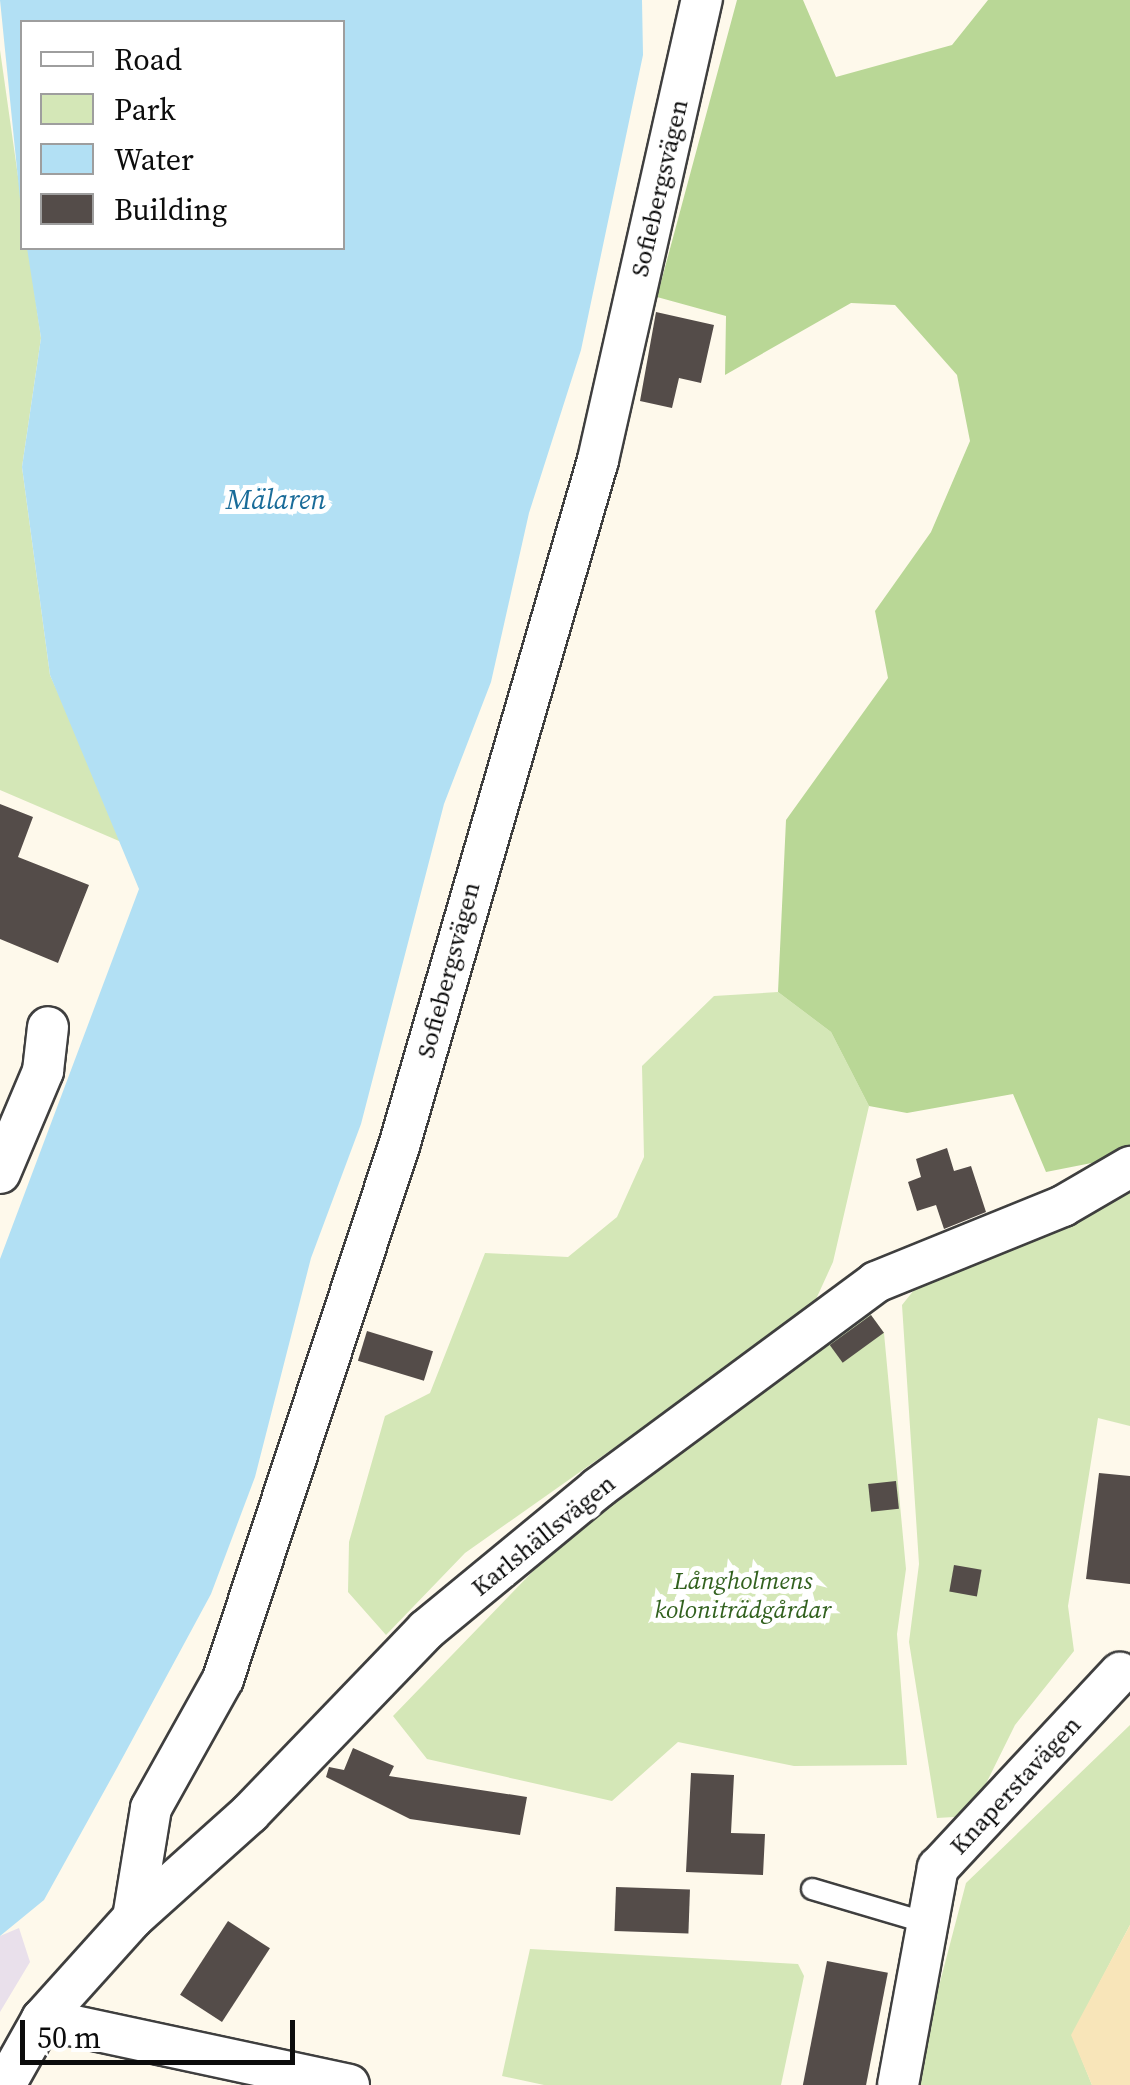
<!DOCTYPE html>
<meta charset="utf-8">
<style>
body{margin:0}
#map{position:relative;width:1130px;height:2085px;overflow:hidden;background:#fef9eb;font-family:"Source Serif 4",serif}
div>[style]{position:absolute}
[style*='--x']{left:calc(var(--x)*1px);top:calc(var(--y)*1px);width:calc(var(--w)*1px);rotate:calc(var(--a)*1deg)}
.industrial>*{inset:0;background:#e9e0eb}
.green>*{inset:0;background:#d4e7b7}
.forest>*{inset:0;background:#b9d796}
.sand>*{inset:0;background:#f8e5b9}
.water>*{inset:0;background:#b2e0f4}
.building>*{inset:0;background:#544c49;transform-origin:0 0}
.roads{filter:drop-shadow(2px 0 #3f3f3f) drop-shadow(-2px 0 #3f3f3f) drop-shadow(0 2px #3f3f3f) drop-shadow(0 -2px #3f3f3f)}
.lane>*{height:20px;margin:-10px;padding:0 10px;transform-origin:10px;border-radius:10px;background:#fff}
.street>*{height:40px;margin:-20px;padding:0 20px;transform-origin:20px;border-radius:20px;background:#fff}
span{translate:-50% -50%;white-space:nowrap;text-align:center;line-height:1.15;-webkit-text-stroke:10px #fff;paint-order:stroke}
.street-label{font-size:25px;color:#0c0c0c}
.park-label{font-size:25px;color:#32611f;font-style:italic}
.water-label{font-size:28px;color:#1a6c99;font-style:italic}
.legend{position:absolute;left:20px;top:20px;width:325px;height:230px;box-sizing:border-box;background:#fff;border:2px solid #9e9e9e;margin:0;padding:12px 18px;list-style:none;font-size:30px;color:#0c0c0c}
.legend li{display:flex;align-items:center;gap:20px;height:50px}
.legend b{width:50px;border:2px solid #9e9e9e}
.scale{position:absolute;left:20px;top:2020px;width:275px;height:45px;box-sizing:border-box;border:5px solid #0c0c0c;border-top:0;padding-left:12px;font-size:30px;line-height:35px;white-space:nowrap;color:#0c0c0c;-webkit-text-stroke:8px #fff;paint-order:stroke}
</style>
<div id="map">
<div class="industrial">
<div style="clip-path:polygon(19px 1928px,30px 1962px,0 2012px,0 1936px)"></div>
</div>
<div class="green">
<div style="clip-path:polygon(0 50px,41px 338px,22px 467px,50px 675px,126px 844px,0 790px)"></div>
<div style="clip-path:polygon(778px 992px,831px 1032px,869px 1106px,833px 1262px,812px 1308px,465px 1553px,386px 1635px,348px 1592px,349px 1542px,385px 1416px,430px 1393px,485px 1253px,568px 1257px,617px 1217px,644px 1157px,642px 1066px,714px 996px)"></div>
<div style="clip-path:polygon(1130px 1188px,1130px 1426px,1098px 1418px,1068px 1606px,1074px 1651px,1015px 1725px,970px 1816px,937px 1818px,909px 1642px,919px 1564px,902px 1305px,914px 1290px)"></div>
<div style="clip-path:polygon(868px 1311px,884px 1333px,906px 1569px,897px 1634px,907px 1765px,794px 1766px,678px 1742px,612px 1801px,427px 1759px,393px 1716px,571px 1532px)"></div>
<div style="clip-path:polygon(1130px 1725px,1130px 1925px,1072px 2035px,1092px 2085px,913px 2085px,966px 1883px)"></div>
<div style="clip-path:polygon(530px 1949px,798px 1964px,804px 1976px,781px 2085px,544px 2085px,502px 2076px)"></div>
</div>
<div class="forest">
<div style="clip-path:polygon(737px 0,803px 0,836px 77px,952px 45px,988px 0,1130px 0,1130px 1150px,1117px 1158px,1046px 1172px,1013px 1094px,907px 1113px,869px 1106px,831px 1032px,778px 992px,786px 820px,888px 678px,875px 611px,931px 532px,970px 441px,957px 375px,895px 305px,851px 303px,725px 375px,726px 316px,657px 297px)"></div>
</div>
<div class="sand">
<div style="clip-path:polygon(1130px 1925px,1130px 2085px,1092px 2085px,1071px 2035px)"></div>
</div>
<div class="water">
<div style="clip-path:polygon(0 0,642px 0,643px 55px,581px 350px,529px 513px,491px 682px,444px 804px,361px 1124px,311px 1258px,255px 1477px,211px 1594px,117px 1768px,44px 1900px,0 1936px,0 1259px,139px 889px,50px 675px,22px 467px,41px 338px,27px 248px,342px 248px,342px 22px,22px 22px,22px 219px)"></div>
</div>
<div class="building">
<div style="clip-path:polygon(656px 312px,714px 325px,701px 383px,679px 378px,672px 408px,640px 401px)"></div>
<div style="clip-path:polygon(0 804px,33px 817px,18px 857px,89px 885px,58px 963px,0 939px)"></div>
<div style="clip-path:polygon(947px 1148px,954px 1171px,971px 1166px,986px 1212px,944px 1229px,936px 1205px,917px 1211px,908px 1182px,921px 1177px,916px 1159px)"></div>
<div style="left:871px;top:1315px;width:22px;height:51px;rotate:54deg"></div>
<div style="left:367px;top:1331px;width:69px;height:31px;rotate:17deg"></div>
<div style="clip-path:polygon(1099px 1473px,1130px 1476px,1130px 1584px,1086px 1579px)"></div>
<div style="left:896px;top:1481px;width:28px;height:28px;rotate:84deg"></div>
<div style="left:954px;top:1565px;width:28px;height:27px;rotate:10deg"></div>
<div style="clip-path:polygon(353px 1748px,394px 1766px,389px 1776px,527px 1797px,520px 1835px,410px 1819px,326px 1777px,329px 1767px,344px 1770px)"></div>
<div style="clip-path:polygon(691px 1773px,734px 1775px,731px 1833px,765px 1834px,763px 1875px,686px 1872px)"></div>
<div style="left:616px;top:1887px;width:74px;height:44px;rotate:2deg"></div>
<div style="left:228px;top:1921px;width:50px;height:88px;rotate:33deg"></div>
<div style="left:827px;top:1961px;width:62px;height:127px;rotate:11deg"></div>
</div>
<div class="roads">
<div class="lane">
<div style="--x:812;--y:1889;--w:120;--a:16.5"></div>
</div>
<div class="street">
<div style="--x:0;--y:1173;--w:111;--a:-67.1"></div>
<div style="--x:43;--y:1071;--w:44;--a:-83.5"></div>
<div style="--x:133;--y:1918;--w:111;--a:-80.7"></div>
<div style="--x:151;--y:1808;--w:148;--a:-60.8"></div>
<div style="--x:223;--y:1679;--w:561;--a:-71.73"></div>
<div style="--x:399;--y:1146;--w:714;--a:-73.82"></div>
<div style="--x:598;--y:460;--w:472;--a:-77.3"></div>
<div style="--x:42;--y:2019;--w:314;--a:12.1"></div>
<div style="--x:5;--y:2085;--w:76;--a:-60.7"></div>
<div style="--x:42;--y:2019;--w:136;--a:-48"></div>
<div style="--x:133;--y:1918;--w:157;--a:-41.9"></div>
<div style="--x:250;--y:1813;--w:254;--a:-46.1"></div>
<div style="--x:426;--y:1630;--w:223;--a:-39.5"></div>
<div style="--x:598;--y:1488;--w:346;--a:-36.5"></div>
<div style="--x:876;--y:1282;--w:202;--a:-22.1"></div>
<div style="--x:1063;--y:1206;--w:78;--a:-30.2"></div>
<div style="--x:898;--y:2085;--w:221;--a:-79.6"></div>
<div style="--x:938;--y:1868;--w:267;--a:-47"></div>
</div>
</div>
<div class="street-label">
<span style="left:659px;top:188px;rotate:-77deg">Sofiebergsvägen</span>
<span style="left:448px;top:970px;rotate:-75deg">Sofiebergsvägen</span>
<span style="left:543px;top:1535px;rotate:-39deg">Karlshällsvägen</span>
<span style="left:1015px;top:1785px;rotate:-47deg">Knaperstavägen</span>
</div>
<div class="park-label">
<span style="left:743px;top:1595px">Långholmens<br>koloniträdgårdar</span>
</div>
<div class="water-label">
<span style="left:276px;top:499px">Mälaren</span>
</div>
<ul class="legend">
<li><b style="height:12px;background:#fff"></b>Road</li>
<li><b style="height:28px;background:#d4e7b7"></b>Park</li>
<li><b style="height:28px;background:#b2e0f4"></b>Water</li>
<li><b style="height:28px;background:#544c49"></b>Building</li>
</ul>
<div class="scale">50 m</div>
</div>
